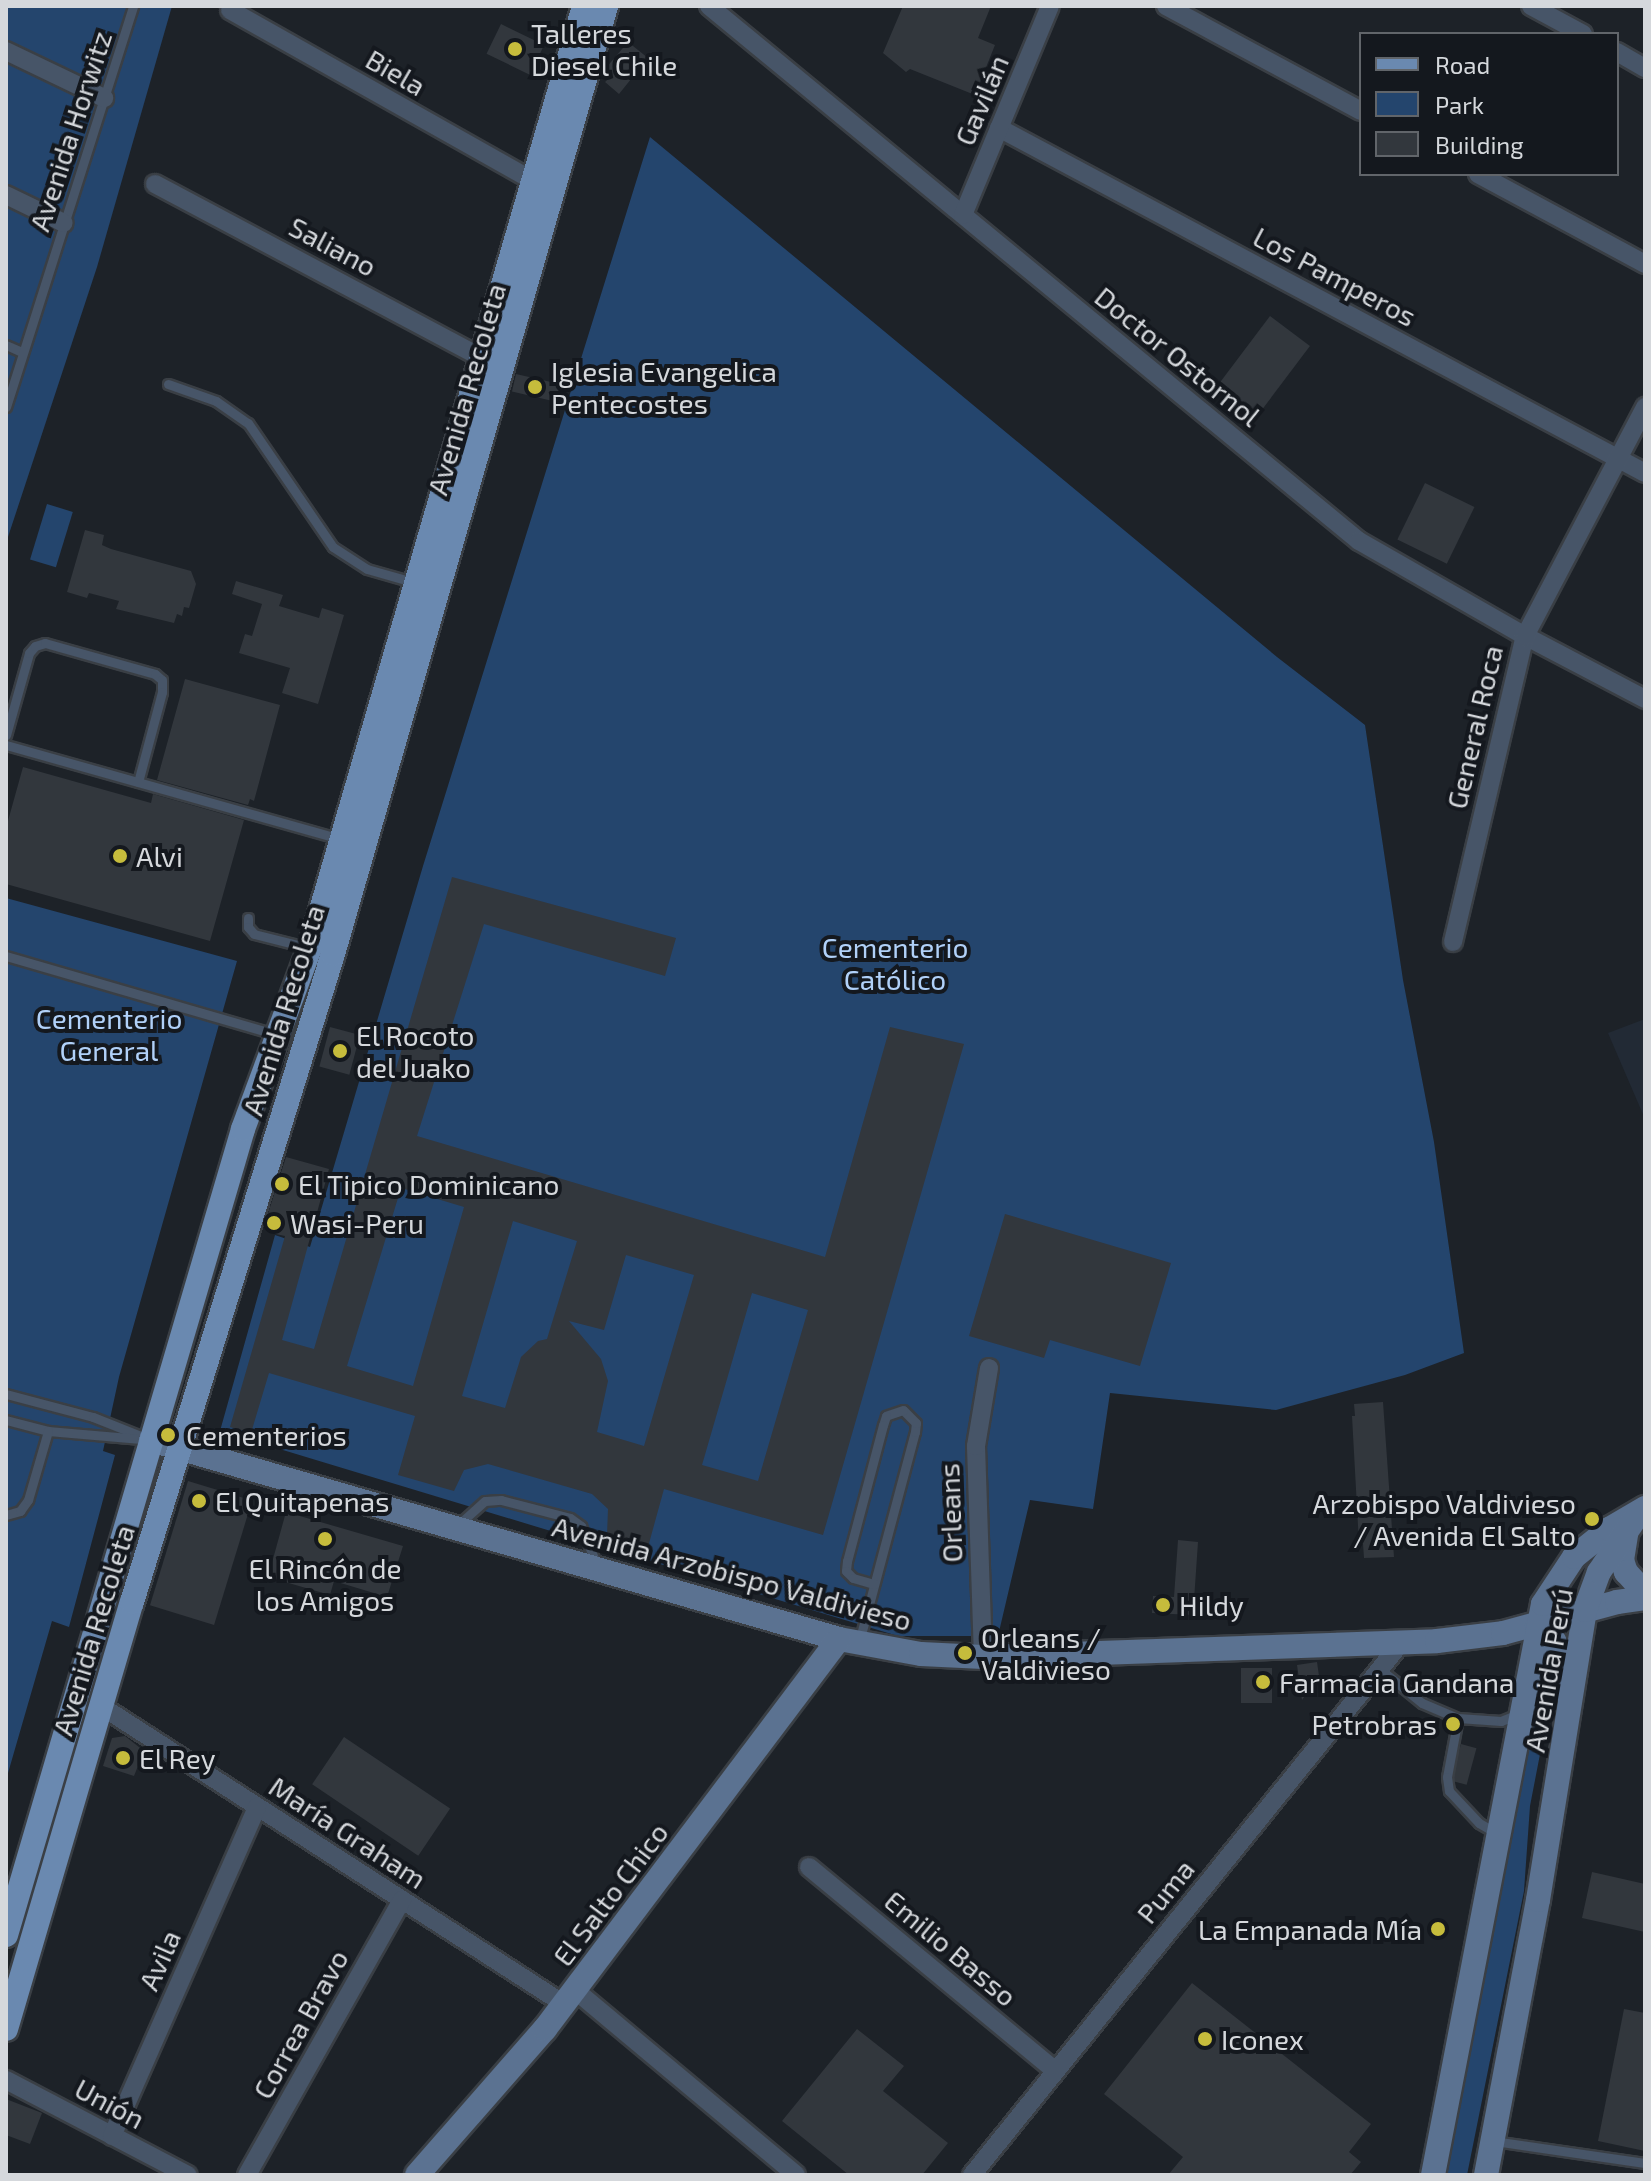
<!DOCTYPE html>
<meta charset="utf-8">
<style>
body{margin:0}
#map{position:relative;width:1651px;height:2181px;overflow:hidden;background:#1d2228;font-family:"Exo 2",sans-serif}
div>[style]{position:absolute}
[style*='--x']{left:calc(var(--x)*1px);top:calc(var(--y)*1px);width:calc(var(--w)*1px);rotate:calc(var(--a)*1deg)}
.built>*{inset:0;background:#222a35}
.green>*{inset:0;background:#24456d;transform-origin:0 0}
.building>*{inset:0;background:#32373d;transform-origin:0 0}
.roads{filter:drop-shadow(2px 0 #3a3f45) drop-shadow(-2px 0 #3a3f45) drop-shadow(0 2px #3a3f45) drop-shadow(0 -2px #3a3f45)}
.lane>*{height:9px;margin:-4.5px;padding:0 4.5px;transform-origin:4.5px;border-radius:4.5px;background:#475568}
.street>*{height:18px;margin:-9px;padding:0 9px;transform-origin:9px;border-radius:9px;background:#475568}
.secondary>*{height:24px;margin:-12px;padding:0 12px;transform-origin:12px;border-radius:12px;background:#5b7291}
.primary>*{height:24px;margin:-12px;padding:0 12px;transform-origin:12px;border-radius:12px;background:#6a89b0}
.dots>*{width:22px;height:22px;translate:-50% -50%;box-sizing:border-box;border:4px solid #14181e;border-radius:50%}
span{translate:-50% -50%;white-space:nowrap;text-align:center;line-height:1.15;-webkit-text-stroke:8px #14181e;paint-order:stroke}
.poi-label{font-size:28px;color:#d5d8dc}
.left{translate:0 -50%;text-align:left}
.right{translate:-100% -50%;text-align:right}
.street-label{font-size:28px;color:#d5d8dc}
.park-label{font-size:28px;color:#b1d1f9}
.frame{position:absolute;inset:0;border:8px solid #d5d8dc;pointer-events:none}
.legend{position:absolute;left:1359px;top:32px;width:260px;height:144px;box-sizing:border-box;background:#14181e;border:2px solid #61656a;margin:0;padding:10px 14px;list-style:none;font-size:24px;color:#d5d8dc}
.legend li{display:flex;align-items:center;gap:16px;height:40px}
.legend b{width:40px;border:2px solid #61656a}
</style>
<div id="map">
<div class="built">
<div style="clip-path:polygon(1645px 1019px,1645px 1119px,1608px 1033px)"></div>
</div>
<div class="green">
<div style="clip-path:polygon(6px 6px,172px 6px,97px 267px,6px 543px)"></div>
<div style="clip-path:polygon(650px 137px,1277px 657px,1365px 725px,1403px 980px,1434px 1142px,1464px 1353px,1405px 1375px,1276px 1410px,1110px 1393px,1093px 1509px,1030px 1500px,998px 1636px,898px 1636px,220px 1431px,275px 1235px,310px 1247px,423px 866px)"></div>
<div style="left:47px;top:504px;width:27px;height:58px;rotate:17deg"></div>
<div style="clip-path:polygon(6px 898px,237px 961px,119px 1377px,103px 1451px,115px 1455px,69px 1627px,52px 1621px,6px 1780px)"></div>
<div style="clip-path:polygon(1539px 1647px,1546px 1657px,1552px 1692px,1530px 1806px,1524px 1891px,1467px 2175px,1437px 2175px)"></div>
</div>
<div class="building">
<div style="clip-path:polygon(903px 6px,991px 6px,978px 38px,995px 45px,975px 95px,910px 69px,906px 72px,883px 53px)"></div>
<div style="left:501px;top:24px;width:48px;height:33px;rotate:26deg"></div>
<div style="clip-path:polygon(628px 42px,648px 58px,619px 94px,605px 82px,612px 75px,605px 69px)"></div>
<div style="left:1270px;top:316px;width:50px;height:86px;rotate:37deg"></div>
<div style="left:516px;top:374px;width:45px;height:18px;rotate:13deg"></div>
<div style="left:1425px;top:483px;width:55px;height:63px;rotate:26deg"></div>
<div style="clip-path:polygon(85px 530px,104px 535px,102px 545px,111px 549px,191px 571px,196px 584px,189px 608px,184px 607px,182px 616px,177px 614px,174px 623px,116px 609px,119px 601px,89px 593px,87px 598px,67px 592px)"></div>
<div style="clip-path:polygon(236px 581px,283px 595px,279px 606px,319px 618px,322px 608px,344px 615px,318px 704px,282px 693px,290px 668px,239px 653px,245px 634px,252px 636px,262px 604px,232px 594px)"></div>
<div style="clip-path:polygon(185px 679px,280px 705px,254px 801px,250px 799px,248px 805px,157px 780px)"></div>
<div style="clip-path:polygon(23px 767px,151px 803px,153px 794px,244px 820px,210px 941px,6px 884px,6px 828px)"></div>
<div style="clip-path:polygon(evenodd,452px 877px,676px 938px,665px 976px,484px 924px,417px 1136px,825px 1257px,890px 1027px,964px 1044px,823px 1535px,664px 1489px,648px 1547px,607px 1535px,608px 1509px,592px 1494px,488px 1464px,464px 1470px,454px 1491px,398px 1475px,415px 1416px,269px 1373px,251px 1433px,230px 1427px,285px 1236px,271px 1233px,265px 1223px,286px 1157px,329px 1169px,282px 1340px,314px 1349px,452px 877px,401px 1188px,464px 1207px,413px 1386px,347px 1366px,401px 1188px,452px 877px,513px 1221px,577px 1241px,547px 1339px,538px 1341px,521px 1357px,505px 1408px,462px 1396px,513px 1221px,452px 877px,626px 1255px,694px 1275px,644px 1446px,597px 1432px,608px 1381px,601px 1359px,569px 1321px,604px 1330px,626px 1255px,452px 877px,752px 1293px,808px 1310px,758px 1481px,702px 1465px,752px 1293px)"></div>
<div style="left:330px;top:1027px;width:31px;height:41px;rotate:15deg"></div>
<div style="clip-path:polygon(1005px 1214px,1171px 1263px,1140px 1366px,1050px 1340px,1044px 1358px,969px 1336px)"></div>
<div style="clip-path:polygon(1383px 1402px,1394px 1557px,1364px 1558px,1363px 1544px,1359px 1544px,1352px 1416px,1355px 1416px,1354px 1404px)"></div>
<div style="left:188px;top:1481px;width:67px;height:130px;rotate:17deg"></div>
<div style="clip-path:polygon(286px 1512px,403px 1546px,387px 1597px,334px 1581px,330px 1595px,268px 1577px)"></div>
<div style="clip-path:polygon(1178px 1540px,1198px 1542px,1193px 1615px,1152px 1613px,1153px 1596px,1174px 1597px)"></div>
<div style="clip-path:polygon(1317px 1662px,1319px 1676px,1302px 1700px,1297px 1665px)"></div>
<div style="left:1241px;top:1668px;width:31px;height:35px"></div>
<div style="clip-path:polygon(125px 1736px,144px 1751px,134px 1776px,103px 1766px,112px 1738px)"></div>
<div style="left:344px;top:1737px;width:128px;height:57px;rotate:34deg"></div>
<div style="left:1461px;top:1744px;width:16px;height:38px;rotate:15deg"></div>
<div style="clip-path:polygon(1592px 1872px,1645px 1884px,1645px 1932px,1582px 1918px)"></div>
<div style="clip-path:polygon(1192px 1983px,1371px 2124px,1349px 2152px,1361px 2162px,1350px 2175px,1168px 2175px,1183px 2157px,1104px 2094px)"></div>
<div style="clip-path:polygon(1624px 2009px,1645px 2013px,1645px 2151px,1598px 2141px)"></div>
<div style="clip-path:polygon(857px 2029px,904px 2066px,883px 2091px,948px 2143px,922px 2175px,849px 2175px,782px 2121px)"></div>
<div style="clip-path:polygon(6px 2099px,42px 2113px,30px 2144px,6px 2135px)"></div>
</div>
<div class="roads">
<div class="lane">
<div style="--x:6;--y:345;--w:17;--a:24"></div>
<div style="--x:168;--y:384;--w:51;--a:19.5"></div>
<div style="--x:216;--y:401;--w:39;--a:35"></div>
<div style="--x:248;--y:423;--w:150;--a:55.6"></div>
<div style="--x:333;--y:547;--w:40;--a:32.9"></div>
<div style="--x:367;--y:569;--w:48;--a:15.8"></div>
<div style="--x:6;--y:407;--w:421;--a:-72.4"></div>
<div style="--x:6;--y:735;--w:85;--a:-74.3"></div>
<div style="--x:29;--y:653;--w:9;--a:-49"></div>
<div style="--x:35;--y:646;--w:10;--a:-17"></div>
<div style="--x:45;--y:643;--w:114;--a:15.7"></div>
<div style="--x:155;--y:674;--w:9;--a:41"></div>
<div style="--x:162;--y:680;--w:12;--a:90"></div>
<div style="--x:162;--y:692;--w:93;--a:104.9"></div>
<div style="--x:6;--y:745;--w:348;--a:15.7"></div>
<div style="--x:248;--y:918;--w:9;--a:90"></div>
<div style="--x:248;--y:927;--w:9;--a:49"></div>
<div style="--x:254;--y:934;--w:58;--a:14"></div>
<div style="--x:6;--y:956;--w:280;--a:16.2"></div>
<div style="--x:6;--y:1394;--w:90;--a:14.8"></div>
<div style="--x:93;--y:1417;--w:62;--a:21.6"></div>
<div style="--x:6;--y:1420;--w:43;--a:14.7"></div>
<div style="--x:48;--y:1431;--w:93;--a:4.9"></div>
<div style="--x:6;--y:1515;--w:15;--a:-16"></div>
<div style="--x:20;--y:1511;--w:14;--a:-54"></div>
<div style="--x:28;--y:1500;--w:72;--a:-73.8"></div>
<div style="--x:458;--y:1525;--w:36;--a:-42"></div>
<div style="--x:485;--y:1501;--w:16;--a:-4"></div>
<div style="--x:501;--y:1500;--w:71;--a:14.6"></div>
<div style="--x:570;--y:1518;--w:14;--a:36"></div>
<div style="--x:581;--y:1526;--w:40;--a:68"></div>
<div style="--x:859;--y:1642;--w:217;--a:-75.1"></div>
<div style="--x:915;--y:1432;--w:9;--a:-84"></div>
<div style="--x:916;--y:1423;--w:18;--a:-135"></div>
<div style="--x:903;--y:1410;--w:18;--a:161"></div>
<div style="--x:886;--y:1416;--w:9;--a:108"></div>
<div style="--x:883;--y:1425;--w:141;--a:104.8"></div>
<div style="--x:847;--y:1561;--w:10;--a:96"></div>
<div style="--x:846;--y:1571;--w:10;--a:45"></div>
<div style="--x:853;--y:1578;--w:22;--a:16"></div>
<div style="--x:1380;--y:1669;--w:54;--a:39"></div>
<div style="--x:1422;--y:1703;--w:39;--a:23"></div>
<div style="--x:1458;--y:1718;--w:43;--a:4"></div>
<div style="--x:1501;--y:1721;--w:18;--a:-22"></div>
<div style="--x:1458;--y:1718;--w:60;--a:100.6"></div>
<div style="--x:1447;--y:1777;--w:14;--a:82"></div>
<div style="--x:1449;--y:1791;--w:44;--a:46.8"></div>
<div style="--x:1479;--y:1823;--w:22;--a:30"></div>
<div style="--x:1494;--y:2141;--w:153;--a:8.3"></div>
</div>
<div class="street">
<div style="--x:709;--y:6;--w:842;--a:39.46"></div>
<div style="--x:1359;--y:541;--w:191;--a:29.8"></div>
<div style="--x:1525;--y:636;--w:136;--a:27.7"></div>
<div style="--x:1166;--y:6;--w:221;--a:28.3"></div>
<div style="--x:1531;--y:6;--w:59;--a:28.3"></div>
<div style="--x:230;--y:10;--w:350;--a:29.4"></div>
<div style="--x:6;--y:51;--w:109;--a:25.6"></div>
<div style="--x:1617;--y:52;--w:32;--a:30"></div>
<div style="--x:999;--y:128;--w:732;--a:28.1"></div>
<div style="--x:1478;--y:174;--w:190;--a:28.3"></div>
<div style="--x:155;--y:184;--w:373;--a:28"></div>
<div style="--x:6;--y:195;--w:64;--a:25.8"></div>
<div style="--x:963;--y:215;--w:226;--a:-67.4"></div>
<div style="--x:1453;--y:942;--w:314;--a:-76.8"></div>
<div style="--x:1525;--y:636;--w:259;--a:-62.3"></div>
<div style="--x:983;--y:1657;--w:211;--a:-91.9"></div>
<div style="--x:976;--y:1446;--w:79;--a:-80.5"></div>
<div style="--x:101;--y:1706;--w:551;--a:32.77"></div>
<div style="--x:809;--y:1867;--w:320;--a:39.6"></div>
<div style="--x:575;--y:1990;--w:288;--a:39.9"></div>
<div style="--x:6;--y:2080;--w:205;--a:27.6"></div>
<div style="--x:112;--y:2136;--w:360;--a:-66.2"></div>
<div style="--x:247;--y:2175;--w:316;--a:-60.6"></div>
<div style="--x:972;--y:2175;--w:683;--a:-51.12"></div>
</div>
<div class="secondary">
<div style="--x:151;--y:1440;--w:716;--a:16.13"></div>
<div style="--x:839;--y:1639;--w:83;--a:10.4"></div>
<div style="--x:921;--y:1654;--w:62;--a:2.8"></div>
<div style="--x:983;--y:1657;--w:454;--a:-2"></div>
<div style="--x:1437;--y:1641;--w:66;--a:-6.9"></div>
<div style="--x:1503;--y:1633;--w:118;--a:-15.2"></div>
<div style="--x:1617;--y:1602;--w:28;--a:-8"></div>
<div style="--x:1626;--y:1535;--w:25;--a:99"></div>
<div style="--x:1622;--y:1560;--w:13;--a:72"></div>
<div style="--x:1626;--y:1572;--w:28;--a:48"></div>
<div style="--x:1537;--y:1626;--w:23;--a:41"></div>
<div style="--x:1554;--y:1641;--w:55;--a:75.2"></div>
<div style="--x:417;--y:2175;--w:194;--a:-48.8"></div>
<div style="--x:545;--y:2029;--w:488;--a:-53"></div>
<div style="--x:1433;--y:2175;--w:581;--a:-79.1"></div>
<div style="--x:1543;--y:1604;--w:56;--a:-56.6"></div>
<div style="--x:1574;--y:1557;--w:45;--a:-38.7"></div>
<div style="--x:1609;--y:1529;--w:42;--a:-30.3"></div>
<div style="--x:1486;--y:2175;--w:280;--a:-79.3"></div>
<div style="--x:1538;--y:1900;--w:294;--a:-80.8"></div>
<div style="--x:1585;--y:1610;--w:40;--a:-69.8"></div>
<div style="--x:1599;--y:1572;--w:68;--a:-55.8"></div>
</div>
<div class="primary">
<div style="--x:6;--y:1935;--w:840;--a:-73.61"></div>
<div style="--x:243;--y:1129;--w:193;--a:-69.7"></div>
<div style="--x:310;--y:948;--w:981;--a:-73.78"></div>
<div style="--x:6;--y:2029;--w:445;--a:-73.6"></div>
<div style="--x:132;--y:1602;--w:678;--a:-72.77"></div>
<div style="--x:333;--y:954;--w:987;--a:-73.93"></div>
</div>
</div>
<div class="dots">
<div style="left:515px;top:49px;background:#c6bc3c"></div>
<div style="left:535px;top:387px;background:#c6bc3c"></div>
<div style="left:120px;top:856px;background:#c6bc3c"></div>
<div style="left:340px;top:1051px;background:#c6bc3c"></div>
<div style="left:282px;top:1184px;background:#c6bc3c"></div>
<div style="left:274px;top:1223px;background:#c6bc3c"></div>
<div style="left:168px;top:1435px;background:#c6bc3c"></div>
<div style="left:199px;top:1501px;background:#c6bc3c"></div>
<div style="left:1592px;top:1519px;background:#c6bc3c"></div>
<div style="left:325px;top:1539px;background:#c6bc3c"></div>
<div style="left:1163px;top:1605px;background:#c6bc3c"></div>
<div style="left:965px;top:1653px;background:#c6bc3c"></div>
<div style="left:1263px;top:1682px;background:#c6bc3c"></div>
<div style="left:1453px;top:1724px;background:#c6bc3c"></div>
<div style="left:123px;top:1758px;background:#c6bc3c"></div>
<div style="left:1438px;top:1929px;background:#c6bc3c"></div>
<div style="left:1205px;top:2039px;background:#c6bc3c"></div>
</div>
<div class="poi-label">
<span class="left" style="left:531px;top:49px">Talleres<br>Diesel Chile</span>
<span class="left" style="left:551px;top:387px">Iglesia Evangelica<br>Pentecostes</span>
<span class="left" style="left:136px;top:856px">Alvi</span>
<span class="left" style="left:356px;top:1051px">El Rocoto<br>del Juako</span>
<span class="left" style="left:298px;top:1184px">El Tipico Dominicano</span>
<span class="left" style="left:290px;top:1223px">Wasi-Peru</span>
<span class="left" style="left:186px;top:1435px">Cementerios</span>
<span class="left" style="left:215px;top:1501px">El Quitapenas</span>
<span class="right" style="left:1576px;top:1519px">Arzobispo Valdivieso<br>/ Avenida El Salto</span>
<span style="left:325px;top:1584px">El Rincón de<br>los Amigos</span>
<span class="left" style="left:1179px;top:1605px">Hildy</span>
<span class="left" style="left:981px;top:1653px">Orleans /<br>Valdivieso</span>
<span class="left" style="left:1279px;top:1682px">Farmacia Gandana</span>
<span class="right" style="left:1437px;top:1724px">Petrobras</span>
<span class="left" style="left:139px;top:1758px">El Rey</span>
<span class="right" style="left:1422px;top:1929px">La Empanada Mía</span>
<span class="left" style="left:1221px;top:2039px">Iconex</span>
</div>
<div class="street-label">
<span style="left:396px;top:72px;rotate:30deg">Biela</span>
<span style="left:981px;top:100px;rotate:-67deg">Gavilán</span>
<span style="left:70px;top:131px;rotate:-72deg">Avenida Horwitz</span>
<span style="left:333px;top:246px;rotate:28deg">Saliano</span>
<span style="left:1335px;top:276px;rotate:28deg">Los Pamperos</span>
<span style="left:1178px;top:356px;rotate:39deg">Doctor Ostornol</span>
<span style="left:466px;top:389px;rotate:-74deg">Avenida Recoleta</span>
<span style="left:1474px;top:727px;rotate:-77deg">General Roca</span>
<span style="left:283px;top:1010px;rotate:-73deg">Avenida Recoleta</span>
<span style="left:950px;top:1513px;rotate:-92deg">Orleans</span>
<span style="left:732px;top:1573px;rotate:15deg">Avenida Arzobispo Valdivieso</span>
<span style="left:93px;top:1630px;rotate:-73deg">Avenida Recoleta</span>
<span style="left:1548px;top:1670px;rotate:-80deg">Avenida Perú</span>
<span style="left:348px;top:1832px;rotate:33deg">María Graham</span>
<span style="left:1165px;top:1891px;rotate:-51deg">Puma</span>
<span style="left:610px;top:1894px;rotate:-53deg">El Salto Chico</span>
<span style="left:951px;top:1948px;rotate:40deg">Emilio Basso</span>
<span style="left:159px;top:1960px;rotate:-66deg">Avila</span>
<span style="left:300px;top:2024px;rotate:-61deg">Correa Bravo</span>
<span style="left:110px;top:2103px;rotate:28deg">Unión</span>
</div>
<div class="park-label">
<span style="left:895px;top:963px">Cementerio<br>Católico</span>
<span style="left:109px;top:1034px">Cementerio<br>General</span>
</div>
<div class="frame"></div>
<ul class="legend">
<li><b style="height:10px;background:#6a89b0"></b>Road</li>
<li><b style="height:22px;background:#24456d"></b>Park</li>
<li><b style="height:22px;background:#32373d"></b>Building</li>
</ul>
</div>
